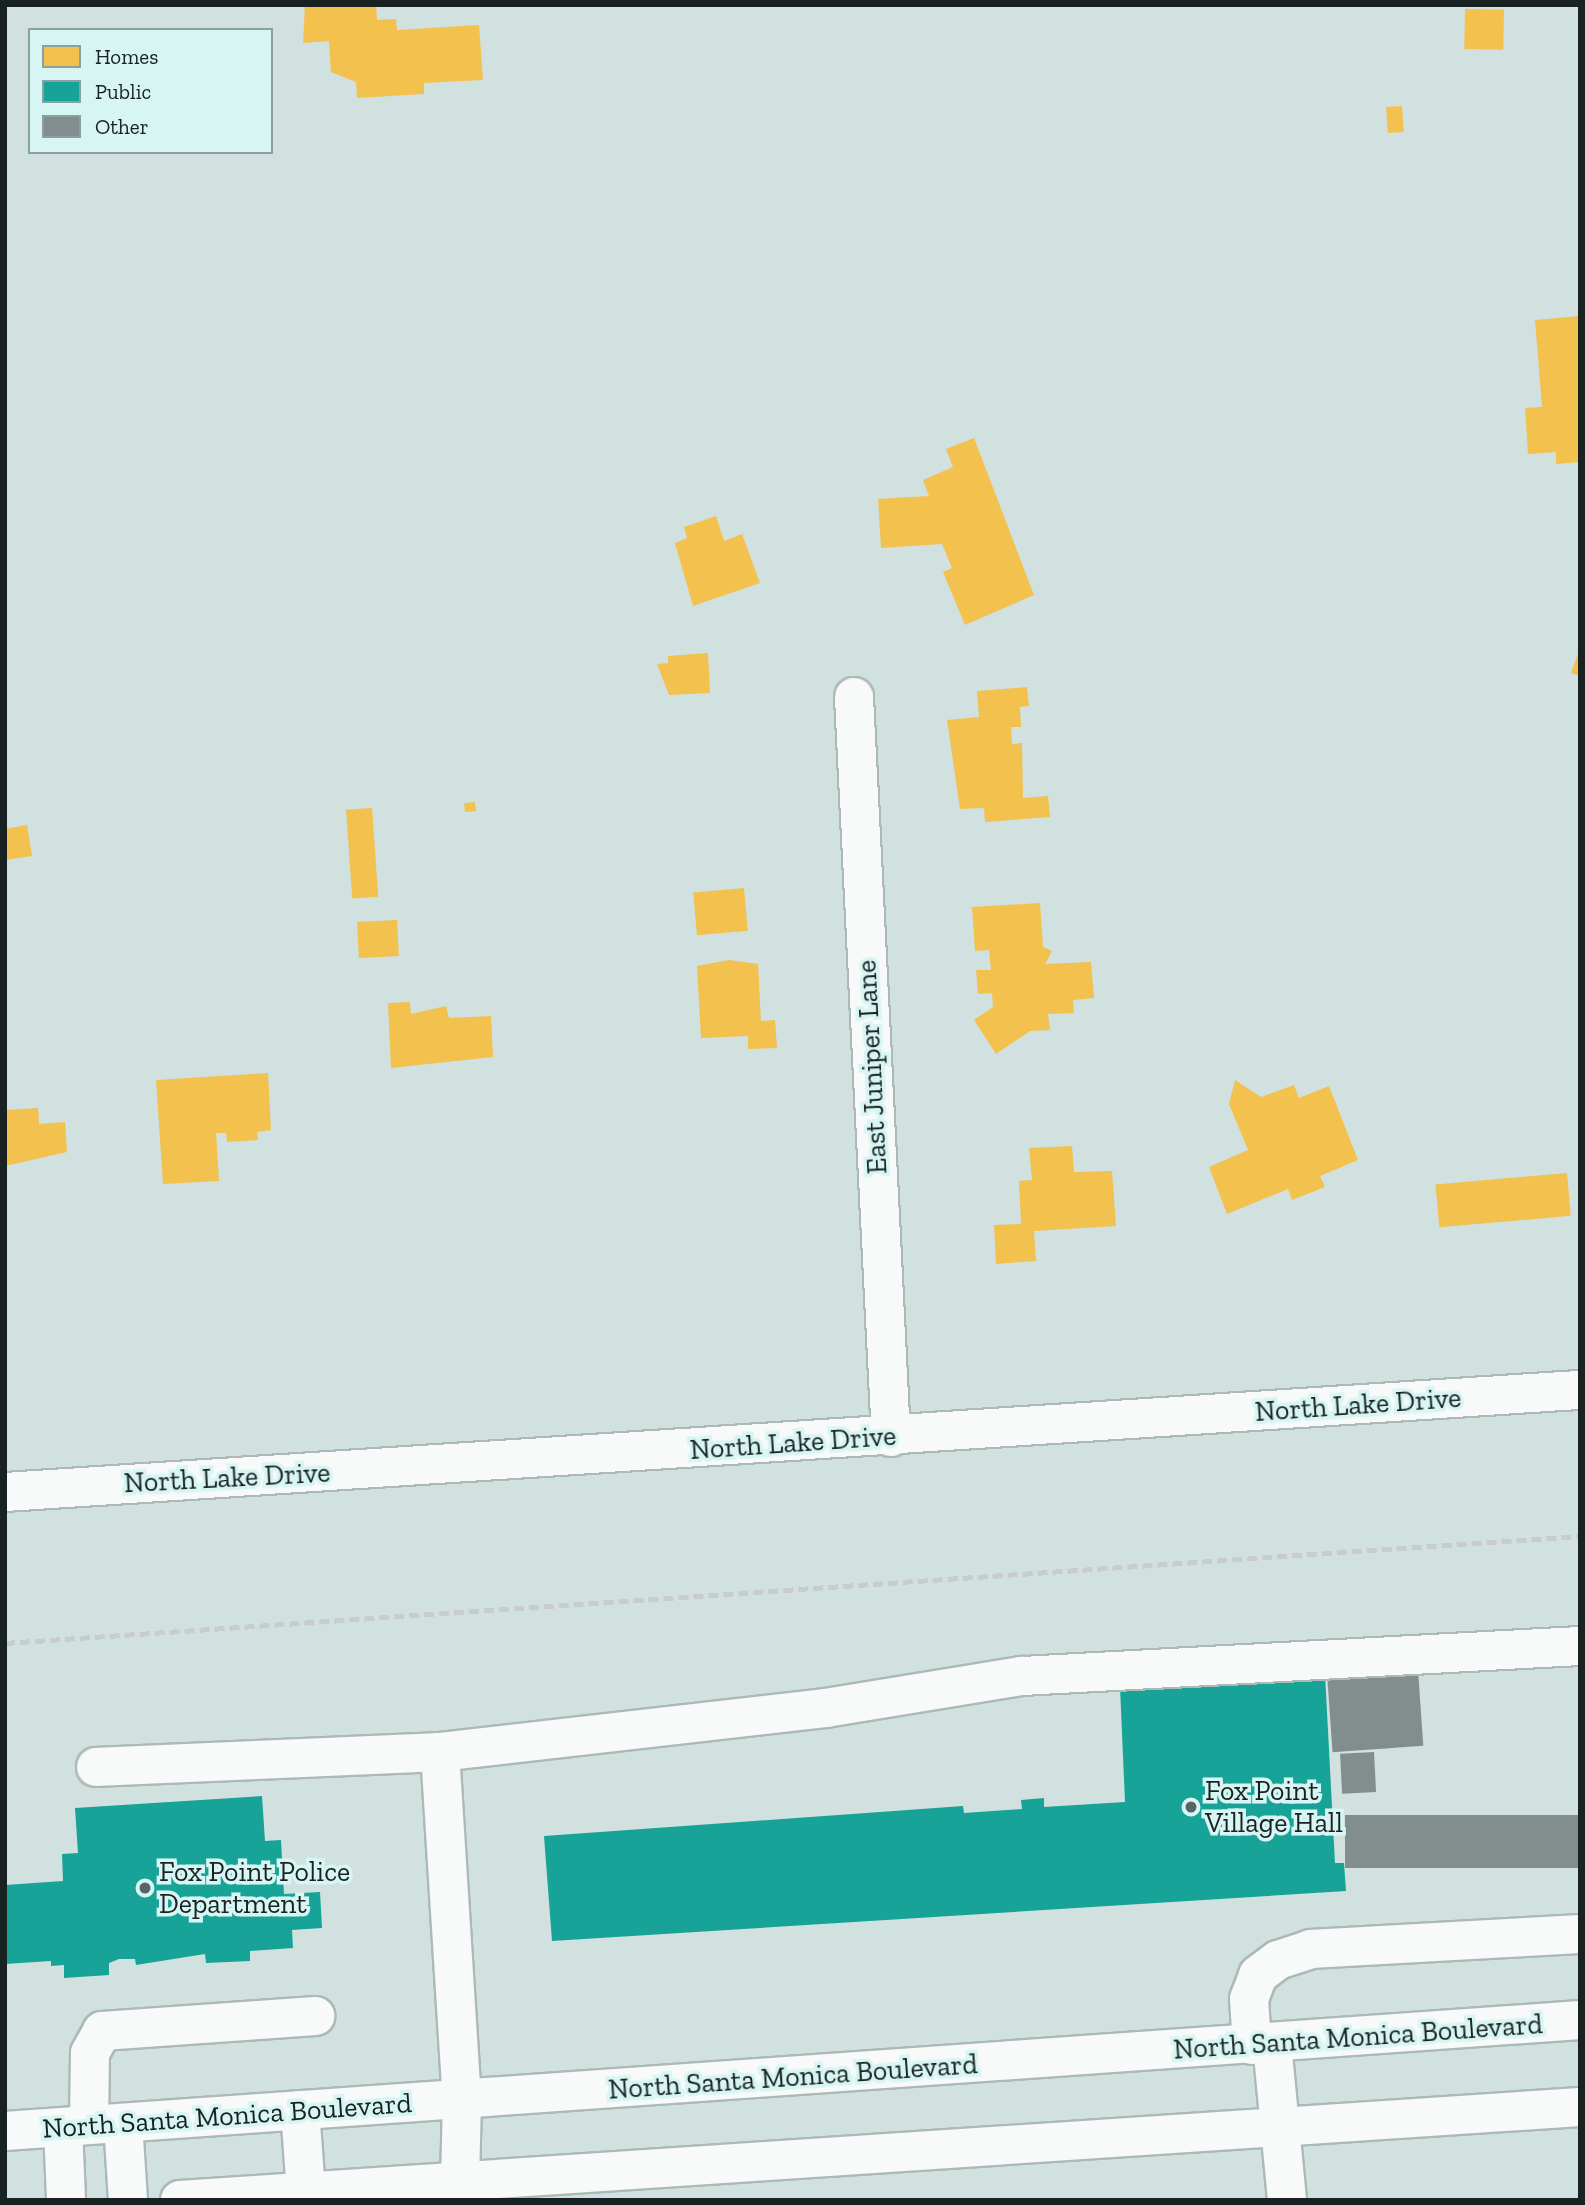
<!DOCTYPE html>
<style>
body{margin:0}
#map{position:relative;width:1585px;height:2205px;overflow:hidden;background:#d0e1df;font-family:"Zilla Slab",serif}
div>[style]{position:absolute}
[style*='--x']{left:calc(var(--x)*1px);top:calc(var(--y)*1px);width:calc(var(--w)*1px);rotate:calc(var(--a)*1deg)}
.homes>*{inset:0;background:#f2c14e;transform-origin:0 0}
.public>*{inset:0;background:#17a398}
.building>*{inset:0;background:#818e8d;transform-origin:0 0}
.roads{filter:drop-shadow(2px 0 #acb9b7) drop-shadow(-2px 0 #acb9b7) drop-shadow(0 2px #acb9b7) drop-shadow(0 -2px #acb9b7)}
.minor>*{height:38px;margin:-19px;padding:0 19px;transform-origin:19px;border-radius:19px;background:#f8fafa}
.major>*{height:38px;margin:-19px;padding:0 19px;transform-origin:19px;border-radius:19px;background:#f8fafa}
.rail>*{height:5px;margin-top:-2.5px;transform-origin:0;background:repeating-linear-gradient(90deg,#c8cdcc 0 10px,transparent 0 15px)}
.dots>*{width:19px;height:19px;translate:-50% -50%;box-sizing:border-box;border:4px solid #d7f5f2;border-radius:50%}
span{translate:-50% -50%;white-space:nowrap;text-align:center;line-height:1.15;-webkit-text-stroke:7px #d7f5f2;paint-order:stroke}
.street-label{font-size:28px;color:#182222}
.poi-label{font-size:28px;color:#182222}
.left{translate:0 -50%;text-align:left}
.frame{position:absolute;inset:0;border:7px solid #182222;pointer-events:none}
.legend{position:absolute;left:28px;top:28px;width:245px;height:126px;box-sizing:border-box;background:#d7f5f2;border:2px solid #8ba19f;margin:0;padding:9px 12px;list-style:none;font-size:21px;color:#182222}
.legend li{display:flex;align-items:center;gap:14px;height:35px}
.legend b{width:35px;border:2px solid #8ba19f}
</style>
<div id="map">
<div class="homes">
<div style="clip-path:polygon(305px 5px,376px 5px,377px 20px,396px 19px,397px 30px,479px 25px,483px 80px,424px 83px,424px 94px,357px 98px,356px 82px,331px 72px,329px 41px,303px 43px)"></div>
<div style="left:1465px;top:9px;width:39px;height:40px;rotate:1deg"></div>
<div style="left:1402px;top:106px;width:26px;height:16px;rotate:86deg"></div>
<div style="clip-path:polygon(1580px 316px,1580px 462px,1556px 464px,1556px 452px,1528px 454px,1525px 408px,1542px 407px,1535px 320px)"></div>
<div style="clip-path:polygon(974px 438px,1034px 595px,965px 625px,943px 572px,952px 568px,942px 544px,881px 548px,878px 499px,929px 496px,923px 480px,953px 467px,946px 449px)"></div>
<div style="clip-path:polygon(716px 516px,724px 541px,742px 534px,760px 583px,693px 606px,675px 543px,687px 538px,684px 527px)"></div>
<div style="clip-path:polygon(1579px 651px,1580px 651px,1580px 676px,1571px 673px)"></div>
<div style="clip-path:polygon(708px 653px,710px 693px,669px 695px,657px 664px,668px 663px,668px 656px)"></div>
<div style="clip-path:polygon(1027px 687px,1029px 706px,1020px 707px,1021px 727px,1011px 727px,1012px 744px,1022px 743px,1023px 798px,1048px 796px,1050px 817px,985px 822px,984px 808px,960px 809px,947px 720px,979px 717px,977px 691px)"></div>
<div style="left:475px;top:802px;width:9px;height:11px;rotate:84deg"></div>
<div style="left:372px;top:808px;width:89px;height:26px;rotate:86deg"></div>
<div style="clip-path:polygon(27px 825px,32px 856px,5px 860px,5px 829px)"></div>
<div style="left:744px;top:888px;width:43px;height:51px;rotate:85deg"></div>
<div style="clip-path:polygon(1040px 903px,1043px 947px,1052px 951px,1045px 964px,1091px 962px,1094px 998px,1073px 1000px,1074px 1013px,1048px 1014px,1050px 1030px,1030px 1031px,996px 1054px,974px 1020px,993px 1007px,992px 993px,978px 994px,976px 970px,991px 970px,989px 950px,975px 951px,972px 907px)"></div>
<div style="left:397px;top:920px;width:36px;height:40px;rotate:87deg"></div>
<div style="clip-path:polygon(729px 960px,758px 964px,761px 1021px,775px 1020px,777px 1048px,748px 1049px,748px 1036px,701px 1038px,697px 966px)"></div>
<div style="clip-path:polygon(410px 1002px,411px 1014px,446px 1006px,449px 1018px,491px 1016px,493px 1057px,391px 1068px,388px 1003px)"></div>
<div style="clip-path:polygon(268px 1073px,271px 1130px,257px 1132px,258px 1140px,227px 1142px,226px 1133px,216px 1133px,219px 1181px,163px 1184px,156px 1080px)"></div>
<div style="clip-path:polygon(1235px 1080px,1261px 1097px,1294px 1085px,1299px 1098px,1329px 1086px,1358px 1160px,1320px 1176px,1325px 1187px,1292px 1200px,1288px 1189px,1227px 1214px,1209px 1167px,1248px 1150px,1229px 1104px)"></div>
<div style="clip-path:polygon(38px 1108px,39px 1124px,65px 1122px,67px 1152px,5px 1166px,5px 1110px)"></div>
<div style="clip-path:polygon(1072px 1146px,1074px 1172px,1112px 1171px,1116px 1226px,1034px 1231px,1036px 1261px,996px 1264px,994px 1225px,1021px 1224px,1019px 1181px,1032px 1180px,1029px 1148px)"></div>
<div style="left:1567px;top:1173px;width:43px;height:132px;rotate:85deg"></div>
</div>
<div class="public">
<div style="clip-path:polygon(1325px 1674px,1335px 1863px,1344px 1863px,1346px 1891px,552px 1941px,544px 1836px,963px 1806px,964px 1813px,1022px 1809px,1021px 1800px,1044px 1798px,1044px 1807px,1125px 1802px,1120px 1687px)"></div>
<div style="clip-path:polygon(262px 1796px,265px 1841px,281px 1840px,284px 1894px,320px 1892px,322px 1928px,292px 1930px,293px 1948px,250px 1951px,250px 1961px,206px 1963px,205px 1954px,136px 1965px,135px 1959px,119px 1959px,109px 1963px,109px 1975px,64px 1978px,64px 1965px,51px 1966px,51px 1961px,5px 1964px,5px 1885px,63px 1881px,62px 1854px,78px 1853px,75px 1808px)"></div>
</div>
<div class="building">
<div style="left:1418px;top:1670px;width:76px;height:91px;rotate:86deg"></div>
<div style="left:1374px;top:1752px;width:40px;height:34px;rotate:87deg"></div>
<div style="left:1580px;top:1815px;width:53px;height:235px;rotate:90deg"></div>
</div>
<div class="roads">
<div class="minor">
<div style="--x:854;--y:697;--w:741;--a:87.14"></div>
<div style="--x:440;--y:1752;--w:349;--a:86.4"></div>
<div style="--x:462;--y:2100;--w:81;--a:91.4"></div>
<div style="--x:96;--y:1767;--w:344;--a:-2.5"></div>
<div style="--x:440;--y:1752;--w:388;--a:-6.5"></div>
<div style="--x:826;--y:1708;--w:199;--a:-9.3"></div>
<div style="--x:1022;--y:1676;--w:559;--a:-3.08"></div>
<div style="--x:1272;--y:2044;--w:157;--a:84.5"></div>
<div style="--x:1252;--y:2045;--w:46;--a:-93.7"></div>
<div style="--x:1249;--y:1999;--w:26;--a:-69"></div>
<div style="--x:1258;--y:1975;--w:25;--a:-37"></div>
<div style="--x:1278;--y:1960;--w:35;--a:-18"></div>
<div style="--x:1311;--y:1949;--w:269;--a:-3.2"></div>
<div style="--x:300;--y:2110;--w:81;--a:85.8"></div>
<div style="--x:123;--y:2123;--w:77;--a:86.3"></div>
<div style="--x:89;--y:2125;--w:72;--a:-89.2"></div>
<div style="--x:90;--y:2053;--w:25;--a:-61"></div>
<div style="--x:102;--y:2031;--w:214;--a:-4"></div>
<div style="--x:63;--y:2127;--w:73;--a:87.6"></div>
<div style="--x:5;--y:2131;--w:1579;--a:-4.03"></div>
<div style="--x:180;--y:2200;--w:1403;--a:-3.8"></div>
</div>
<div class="major">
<div style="--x:5;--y:1492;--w:1578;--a:-3.71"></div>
</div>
</div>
<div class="rail">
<div style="--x:5;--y:1643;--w:1579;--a:-3.89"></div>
</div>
<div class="dots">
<div style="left:1191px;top:1807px;background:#586564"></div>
<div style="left:145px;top:1888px;background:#586564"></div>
</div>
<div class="street-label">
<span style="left:872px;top:1067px;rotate:-93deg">East Juniper Lane</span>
<span style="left:1358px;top:1405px;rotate:-4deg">North Lake Drive</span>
<span style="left:793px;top:1443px;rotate:-4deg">North Lake Drive</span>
<span style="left:227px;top:1478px;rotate:-3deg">North Lake Drive</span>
<span style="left:1358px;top:2037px;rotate:-4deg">North Santa Monica Boulevard</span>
<span style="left:793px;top:2077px;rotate:-4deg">North Santa Monica Boulevard</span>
<span style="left:227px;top:2116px;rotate:-4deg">North Santa Monica Boulevard</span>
</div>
<div class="poi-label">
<span class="left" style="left:1205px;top:1807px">Fox Point<br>Village Hall</span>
<span class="left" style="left:159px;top:1888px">Fox Point Police<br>Department</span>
</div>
<div class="frame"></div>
<ul class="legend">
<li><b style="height:19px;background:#f2c14e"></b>Homes</li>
<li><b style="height:19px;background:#17a398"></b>Public</li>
<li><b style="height:19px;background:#818e8d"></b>Other</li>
</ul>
</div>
